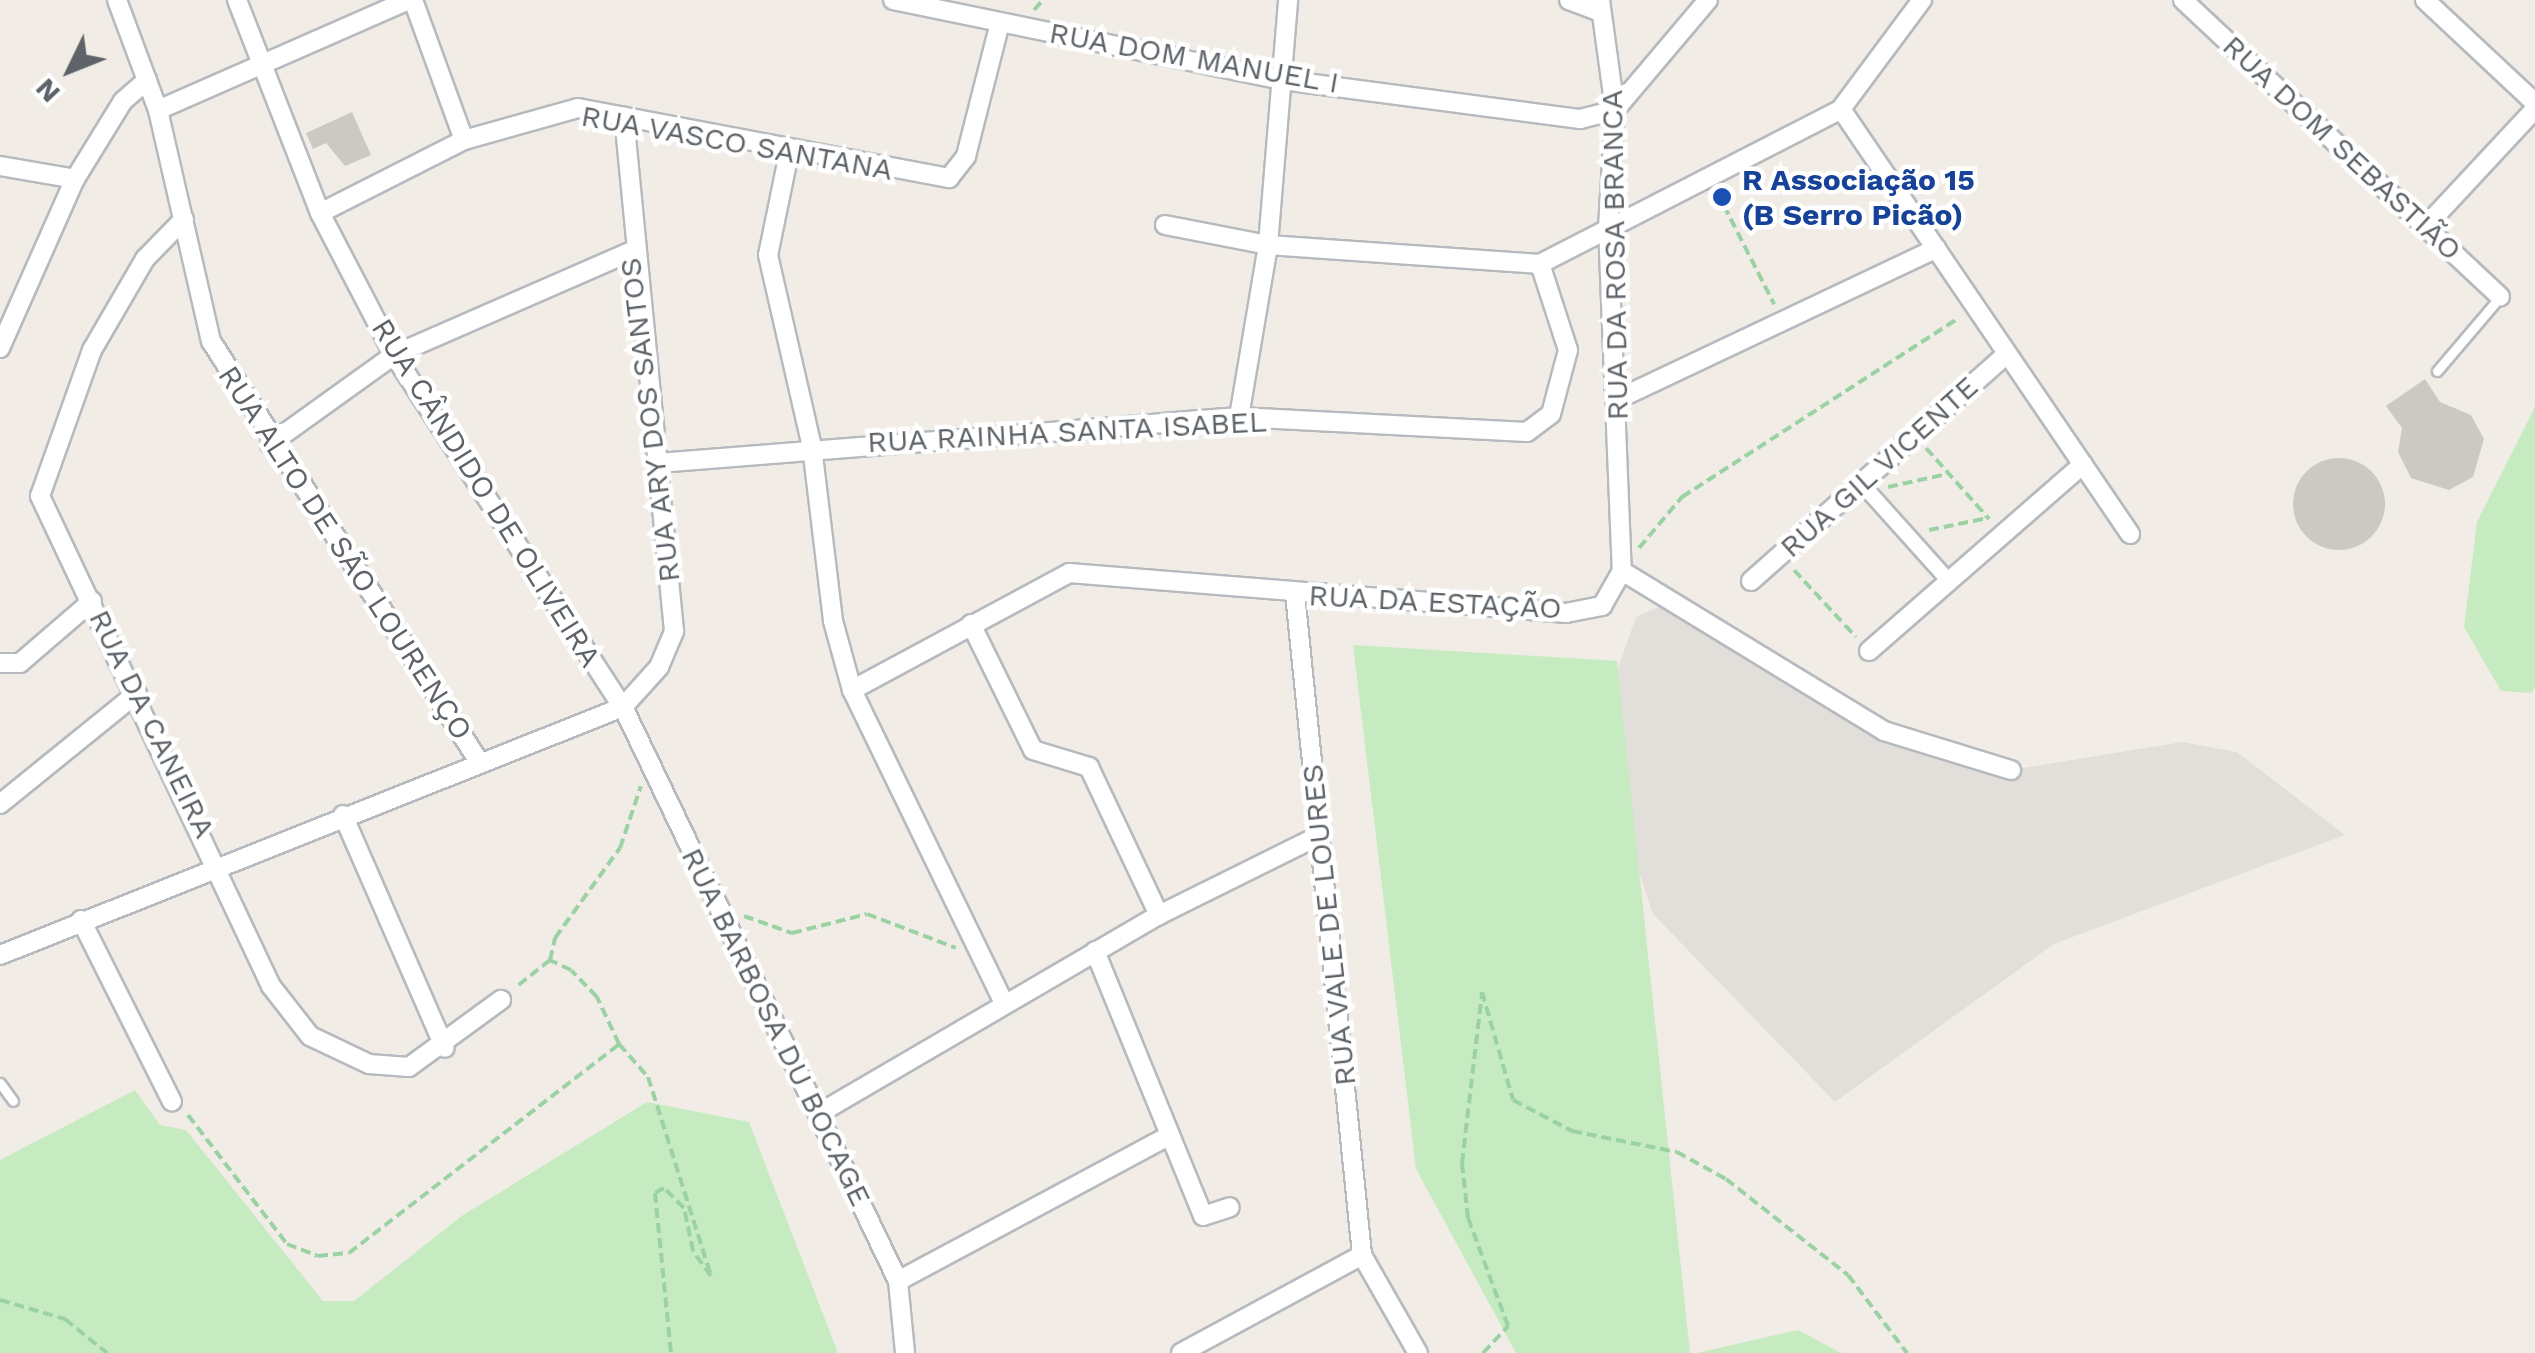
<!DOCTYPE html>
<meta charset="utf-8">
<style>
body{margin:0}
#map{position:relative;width:2535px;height:1353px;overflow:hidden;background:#f1ede6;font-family:"Work Sans",sans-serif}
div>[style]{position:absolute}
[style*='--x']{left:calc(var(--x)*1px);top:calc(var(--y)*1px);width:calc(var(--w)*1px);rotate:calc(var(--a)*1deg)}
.industrial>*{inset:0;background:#e2dfda}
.green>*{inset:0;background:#c6ebc0}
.building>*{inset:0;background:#ccc8c3}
.round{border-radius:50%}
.path>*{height:4px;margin-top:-2px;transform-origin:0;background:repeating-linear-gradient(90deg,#9bd2a3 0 10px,transparent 0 15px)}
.roads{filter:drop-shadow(2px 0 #b6babe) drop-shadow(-2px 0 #b6babe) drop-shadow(0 2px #b6babe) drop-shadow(0 -2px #b6babe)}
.service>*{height:9px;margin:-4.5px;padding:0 4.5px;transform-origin:4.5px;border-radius:4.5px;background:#fff}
.pedestrian>*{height:14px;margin:-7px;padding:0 7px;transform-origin:7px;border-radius:7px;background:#fff}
.minor>*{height:18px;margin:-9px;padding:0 9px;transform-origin:9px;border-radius:9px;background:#fff}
.dots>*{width:28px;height:28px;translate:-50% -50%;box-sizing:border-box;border:5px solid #fff;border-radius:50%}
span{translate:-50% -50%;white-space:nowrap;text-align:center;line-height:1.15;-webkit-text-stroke:9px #fff;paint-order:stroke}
.street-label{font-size:30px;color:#5d6368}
.transit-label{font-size:30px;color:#164399;font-weight:700}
.left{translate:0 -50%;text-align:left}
.north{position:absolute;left:20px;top:20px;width:100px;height:100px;-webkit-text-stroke:8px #fff;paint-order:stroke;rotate:227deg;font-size:28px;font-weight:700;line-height:40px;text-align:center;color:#5d6368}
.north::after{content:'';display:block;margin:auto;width:35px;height:45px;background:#5d6368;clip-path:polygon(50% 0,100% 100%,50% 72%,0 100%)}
</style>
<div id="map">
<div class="industrial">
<div style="clip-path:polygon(1660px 606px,1725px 634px,1884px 731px,2011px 770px,2182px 742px,2237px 752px,2345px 835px,2054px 944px,1835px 1102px,1653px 914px,1594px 736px,1636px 617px)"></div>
</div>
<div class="green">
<div style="clip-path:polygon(2535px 407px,2535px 687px,2532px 693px,2501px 691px,2464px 627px,2477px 522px)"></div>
<div style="clip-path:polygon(1353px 645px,1617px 661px,1690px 1353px,1516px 1353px,1416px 1169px)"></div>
<div style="clip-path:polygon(135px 1090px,160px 1125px,186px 1130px,323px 1301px,354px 1301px,463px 1215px,647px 1102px,749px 1122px,838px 1353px,0 1353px,0 1160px)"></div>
<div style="clip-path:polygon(1798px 1330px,1841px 1353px,1697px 1353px)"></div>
</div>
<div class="building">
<div style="clip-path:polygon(352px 112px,371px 155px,345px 166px,326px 143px,313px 149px,306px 133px)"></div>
<div style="clip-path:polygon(2425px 379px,2440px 402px,2471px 415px,2484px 439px,2473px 477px,2449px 490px,2411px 478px,2398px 452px,2402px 428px,2386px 406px)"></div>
<div class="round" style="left:2293px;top:458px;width:92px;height:92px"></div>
</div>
<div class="path">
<div style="--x:1034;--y:10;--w:13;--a:-48"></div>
<div style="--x:1717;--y:192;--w:126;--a:63"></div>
<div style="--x:1926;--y:448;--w:95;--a:48.4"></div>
<div style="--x:1888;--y:487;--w:60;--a:-12.4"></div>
<div style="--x:1929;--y:530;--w:60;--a:-11.5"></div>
<div style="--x:1639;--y:548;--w:67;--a:-49.9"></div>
<div style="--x:1682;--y:497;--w:330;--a:-32.9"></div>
<div style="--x:1794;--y:570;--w:91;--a:47.2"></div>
<div style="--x:744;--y:916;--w:51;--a:19.5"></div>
<div style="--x:792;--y:933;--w:77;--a:-14.2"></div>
<div style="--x:867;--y:914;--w:95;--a:20.9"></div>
<div style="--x:550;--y:960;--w:23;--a:-77"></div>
<div style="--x:555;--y:938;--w:111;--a:-54.2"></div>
<div style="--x:620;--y:848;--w:65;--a:-71.3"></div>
<div style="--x:619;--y:1044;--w:44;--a:48.7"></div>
<div style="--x:648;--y:1077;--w:209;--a:72.4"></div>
<div style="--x:711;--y:1276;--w:31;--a:-126"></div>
<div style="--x:693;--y:1251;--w:44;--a:-101.8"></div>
<div style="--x:684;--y:1208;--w:28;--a:-135"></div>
<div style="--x:664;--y:1188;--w:10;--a:151"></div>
<div style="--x:655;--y:1193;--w:161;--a:84.3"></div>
<div style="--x:188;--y:1115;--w:163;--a:52.5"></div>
<div style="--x:287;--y:1244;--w:33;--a:21"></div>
<div style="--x:318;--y:1256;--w:31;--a:-6"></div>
<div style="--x:349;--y:1253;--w:341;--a:-37.7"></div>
<div style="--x:619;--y:1044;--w:52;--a:-115.1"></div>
<div style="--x:597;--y:997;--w:37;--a:-134"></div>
<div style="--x:571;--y:970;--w:23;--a:-155"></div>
<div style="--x:550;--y:960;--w:43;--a:141.5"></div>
<div style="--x:0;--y:1300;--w:68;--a:16.3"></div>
<div style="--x:65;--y:1319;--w:54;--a:39"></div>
<div style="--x:1483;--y:1353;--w:37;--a:-47"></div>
<div style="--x:1508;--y:1326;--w:115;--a:-110.3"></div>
<div style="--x:1468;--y:1218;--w:55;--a:-96.2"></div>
<div style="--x:1462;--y:1163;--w:172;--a:-83.3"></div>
<div style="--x:1482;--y:992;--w:112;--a:74"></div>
<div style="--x:1513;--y:1100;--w:67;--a:27.7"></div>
<div style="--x:1572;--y:1131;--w:107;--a:11.3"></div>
<div style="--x:1677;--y:1152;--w:56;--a:28.9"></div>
<div style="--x:1726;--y:1179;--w:155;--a:38.2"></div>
<div style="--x:1848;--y:1275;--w:98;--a:52.9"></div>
</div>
<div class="roads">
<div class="service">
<div style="--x:2437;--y:371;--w:97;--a:-49.6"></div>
<div style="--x:0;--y:1083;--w:22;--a:54"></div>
</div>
<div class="pedestrian">
<div style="--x:1861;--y:483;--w:132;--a:48.1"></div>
</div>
<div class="minor">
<div style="--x:117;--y:0;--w:117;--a:69.6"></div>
<div style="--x:158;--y:110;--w:237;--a:77.1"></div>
<div style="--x:211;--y:341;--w:497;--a:57.5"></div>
<div style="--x:237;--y:0;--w:229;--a:68.7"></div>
<div style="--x:320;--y:213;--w:160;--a:62.5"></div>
<div style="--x:394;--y:355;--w:420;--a:57"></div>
<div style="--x:623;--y:707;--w:636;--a:64.4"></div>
<div style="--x:898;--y:1281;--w:72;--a:84.4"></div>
<div style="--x:413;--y:0;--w:149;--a:70"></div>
<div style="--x:893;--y:0;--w:398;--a:11.6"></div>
<div style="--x:1283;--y:80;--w:300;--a:7.5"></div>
<div style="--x:1580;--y:119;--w:36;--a:-14"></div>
<div style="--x:1615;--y:110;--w:144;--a:-49.8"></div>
<div style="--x:1569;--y:0;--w:34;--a:21"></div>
<div style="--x:1600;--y:0;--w:111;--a:82.2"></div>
<div style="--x:1615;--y:110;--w:117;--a:93.4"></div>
<div style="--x:1608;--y:227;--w:344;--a:87.7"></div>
<div style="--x:2183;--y:0;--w:434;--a:43.1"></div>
<div style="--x:2425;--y:0;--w:151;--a:43.1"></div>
<div style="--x:1841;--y:109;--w:514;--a:55.78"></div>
<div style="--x:158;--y:110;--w:273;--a:-23.7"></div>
<div style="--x:789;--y:153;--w:104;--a:101.6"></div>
<div style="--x:768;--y:255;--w:197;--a:77.1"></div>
<div style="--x:812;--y:447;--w:175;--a:83.1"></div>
<div style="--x:833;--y:621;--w:72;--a:74.6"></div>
<div style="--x:852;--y:690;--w:346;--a:64.1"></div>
<div style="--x:0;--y:166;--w:76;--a:9.8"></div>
<div style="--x:320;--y:213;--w:161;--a:-26.9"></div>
<div style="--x:464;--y:140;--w:118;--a:-15.7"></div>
<div style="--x:578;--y:108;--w:378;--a:10.7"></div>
<div style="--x:949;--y:178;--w:28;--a:-52"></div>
<div style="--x:966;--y:156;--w:137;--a:-75.7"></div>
<div style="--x:184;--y:219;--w:56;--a:134.3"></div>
<div style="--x:145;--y:259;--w:105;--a:120.2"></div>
<div style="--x:92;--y:350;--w:155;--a:109.6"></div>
<div style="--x:40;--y:496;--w:542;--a:64.76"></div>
<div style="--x:271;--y:986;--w:63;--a:52"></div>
<div style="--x:310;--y:1036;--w:65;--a:25.4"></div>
<div style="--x:369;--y:1064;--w:40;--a:4.3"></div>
<div style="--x:409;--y:1067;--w:114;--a:-36.1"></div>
<div style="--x:1165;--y:225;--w:105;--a:11"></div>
<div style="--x:1268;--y:245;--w:273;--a:4"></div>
<div style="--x:1540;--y:264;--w:339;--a:-27.2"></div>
<div style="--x:1841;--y:109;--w:136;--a:-53.4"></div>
<div style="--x:2426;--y:226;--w:160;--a:-47"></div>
<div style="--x:0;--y:348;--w:185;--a:-66.1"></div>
<div style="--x:75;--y:179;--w:92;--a:-58.4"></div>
<div style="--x:123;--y:101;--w:32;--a:-41"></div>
<div style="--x:1618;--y:399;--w:352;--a:-25.3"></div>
<div style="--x:1239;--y:417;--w:174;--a:-80.4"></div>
<div style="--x:1268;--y:245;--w:246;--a:-85.3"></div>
<div style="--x:270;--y:444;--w:153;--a:-35.7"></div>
<div style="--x:394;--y:355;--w:257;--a:-23.6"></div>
<div style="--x:658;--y:463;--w:583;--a:-4.53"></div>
<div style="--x:1239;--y:417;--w:288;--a:3"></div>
<div style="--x:1527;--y:432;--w:30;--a:-37"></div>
<div style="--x:1551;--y:414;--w:66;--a:-75.1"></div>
<div style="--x:1568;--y:350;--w:90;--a:-108"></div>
<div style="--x:1622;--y:571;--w:307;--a:31.4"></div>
<div style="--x:1884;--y:731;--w:133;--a:17.1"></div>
<div style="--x:1751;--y:581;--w:342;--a:-41.6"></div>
<div style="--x:1295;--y:594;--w:664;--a:84.21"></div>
<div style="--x:1362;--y:1255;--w:113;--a:60.3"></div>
<div style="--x:971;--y:624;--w:140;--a:63.8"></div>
<div style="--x:1033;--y:750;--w:59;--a:16.9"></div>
<div style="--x:1089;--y:767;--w:164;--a:64.7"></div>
<div style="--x:1869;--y:651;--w:284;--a:-41.1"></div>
<div style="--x:0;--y:663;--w:20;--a:0"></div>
<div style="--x:20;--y:663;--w:95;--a:-40.7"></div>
<div style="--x:852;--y:690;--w:247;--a:-28.3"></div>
<div style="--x:1069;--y:573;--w:499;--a:4.6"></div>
<div style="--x:1566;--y:613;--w:37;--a:-11"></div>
<div style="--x:1602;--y:606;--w:40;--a:-60.3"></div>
<div style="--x:0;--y:804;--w:176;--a:-39"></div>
<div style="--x:343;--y:815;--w:254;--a:66.4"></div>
<div style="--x:81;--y:920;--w:203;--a:63.4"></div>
<div style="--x:1095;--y:951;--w:286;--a:67.8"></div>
<div style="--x:1203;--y:1216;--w:28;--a:-18"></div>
<div style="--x:0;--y:955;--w:671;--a:-21.71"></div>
<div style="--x:623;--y:707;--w:54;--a:-48"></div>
<div style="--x:659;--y:667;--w:39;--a:-67"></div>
<div style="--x:674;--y:631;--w:517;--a:-95.55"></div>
<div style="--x:818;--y:1114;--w:395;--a:-30.3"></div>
<div style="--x:1159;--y:915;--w:180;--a:-26.4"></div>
<div style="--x:898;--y:1281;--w:304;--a:-28.2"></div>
<div style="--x:1181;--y:1353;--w:206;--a:-28.4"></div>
</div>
</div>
<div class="dots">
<div style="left:1722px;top:197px;background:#1a4fb4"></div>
</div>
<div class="street-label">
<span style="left:1194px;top:58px;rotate:10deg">RUA DOM MANUEL I</span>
<span style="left:737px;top:143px;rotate:10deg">RUA VASCO SANTANA</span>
<span style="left:2342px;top:148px;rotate:43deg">RUA DOM SEBASTIÃO</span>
<span style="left:1615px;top:255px;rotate:-91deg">RUA DA ROSA BRANCA</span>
<span style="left:650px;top:420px;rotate:-97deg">RUA ARY DOS SANTOS</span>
<span style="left:1067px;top:432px;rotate:-3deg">RUA RAINHA SANTA ISABEL</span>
<span style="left:1879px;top:467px;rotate:-42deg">RUA GIL VICENTE</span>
<span style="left:486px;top:493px;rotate:58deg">RUA CÂNDIDO DE OLIVEIRA</span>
<span style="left:345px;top:553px;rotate:57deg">RUA ALTO DE SÃO LOURENÇO</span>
<span style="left:1435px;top:602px;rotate:3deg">RUA DA ESTAÇÃO</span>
<span style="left:152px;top:724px;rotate:64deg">RUA DA CANEIRA</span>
<span style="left:1329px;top:925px;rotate:-96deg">RUA VALE DE LOURES</span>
<span style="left:776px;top:1027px;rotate:64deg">RUA BARBOSA DU BOCAGE</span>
</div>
<div class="transit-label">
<span class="left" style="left:1742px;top:197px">R Associação 15<br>(B Serro Picão)</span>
</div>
<div class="north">N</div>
</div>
